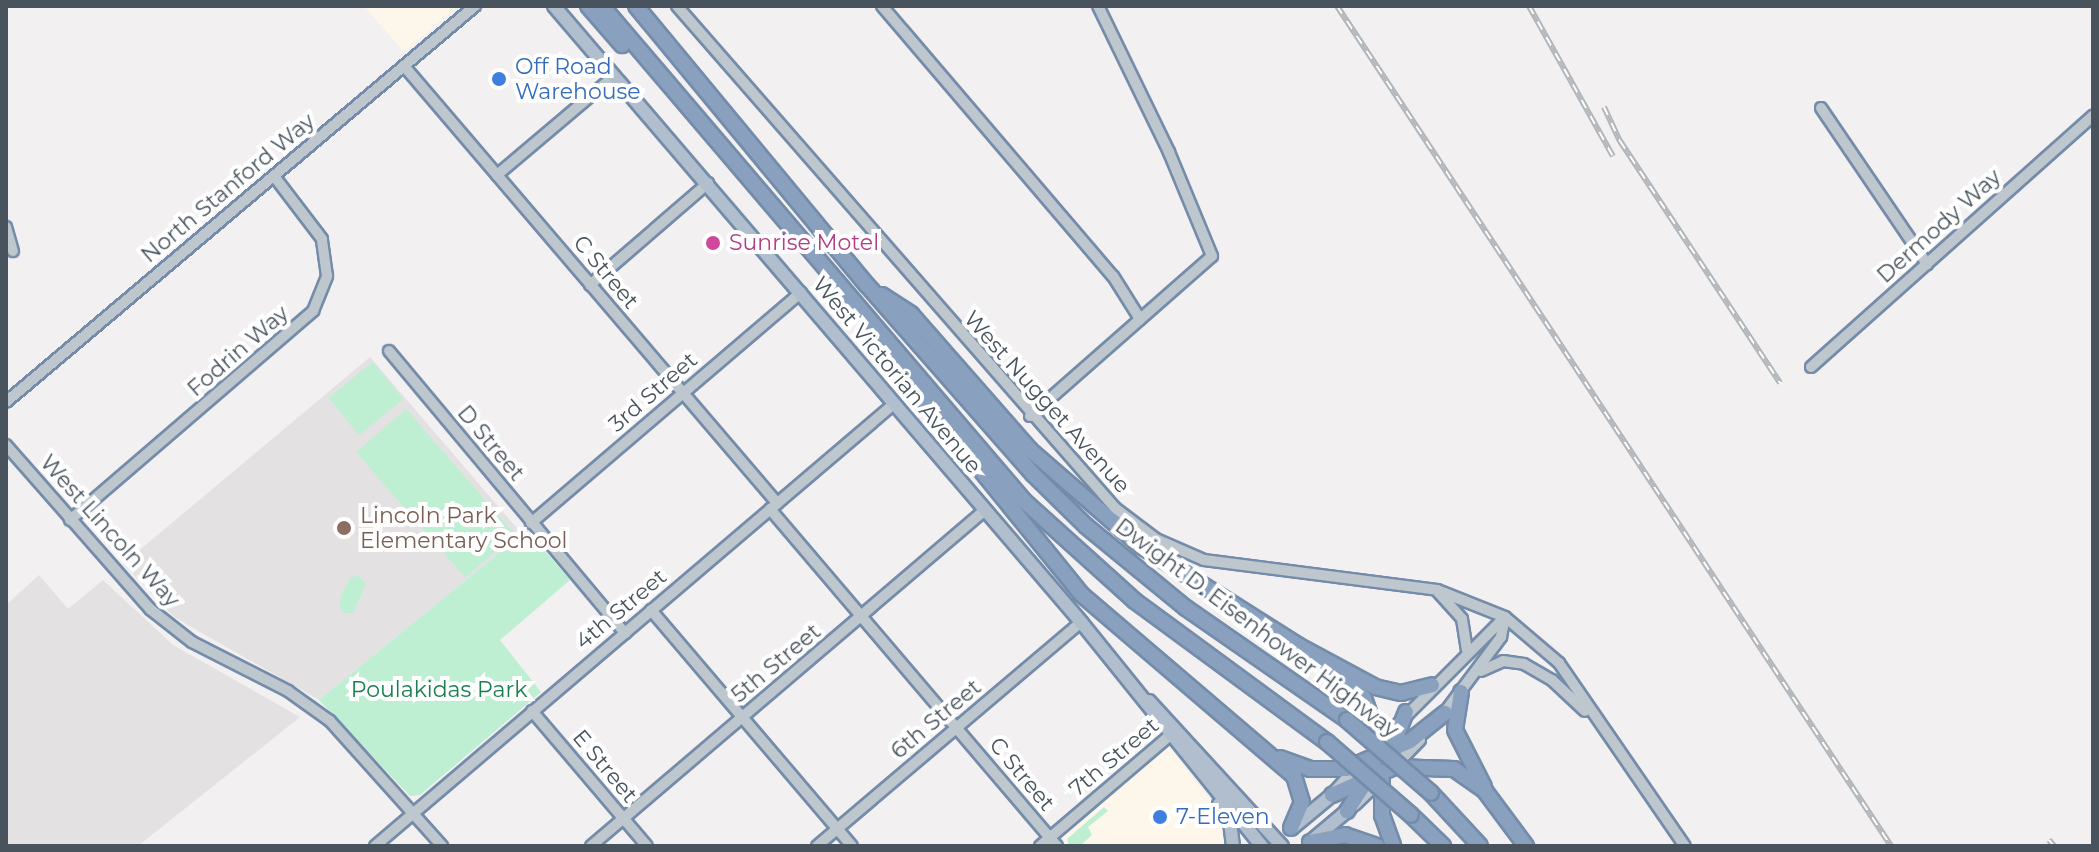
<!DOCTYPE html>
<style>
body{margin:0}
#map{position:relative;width:2099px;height:852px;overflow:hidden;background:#f2f0f0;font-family:Montserrat,sans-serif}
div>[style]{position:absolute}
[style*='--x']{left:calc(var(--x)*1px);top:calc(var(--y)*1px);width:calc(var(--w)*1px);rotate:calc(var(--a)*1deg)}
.commercial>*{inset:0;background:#fcf7ea}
.education>*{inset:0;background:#e3e1e2}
.green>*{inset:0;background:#bfefd3;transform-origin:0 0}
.roads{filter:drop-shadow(2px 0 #748caa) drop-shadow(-2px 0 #748caa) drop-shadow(0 2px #748caa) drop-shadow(0 -2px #748caa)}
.minor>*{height:10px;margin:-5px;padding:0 5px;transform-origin:5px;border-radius:5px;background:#bec7ce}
.major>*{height:12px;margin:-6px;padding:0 6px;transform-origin:6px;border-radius:6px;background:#b0bece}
.highway>*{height:14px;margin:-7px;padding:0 7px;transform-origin:7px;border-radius:7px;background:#89a1be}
.rail>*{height:6px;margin-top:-3px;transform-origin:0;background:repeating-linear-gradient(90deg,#fff 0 9px,#b2b5ba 0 18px);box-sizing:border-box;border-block:2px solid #b2b5ba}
.bridges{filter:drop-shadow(2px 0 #748caa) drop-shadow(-2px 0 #748caa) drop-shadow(0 2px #748caa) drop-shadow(0 -2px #748caa)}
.highway-bridge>*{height:14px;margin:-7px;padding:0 7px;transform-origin:7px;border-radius:7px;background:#89a1be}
.dots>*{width:22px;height:22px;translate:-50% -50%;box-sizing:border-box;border:4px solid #fff;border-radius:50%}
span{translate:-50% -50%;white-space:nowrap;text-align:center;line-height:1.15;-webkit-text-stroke:8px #fff;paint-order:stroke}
.shop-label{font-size:22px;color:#366cbe}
.left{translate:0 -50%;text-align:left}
.street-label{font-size:22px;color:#48535d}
.hotel-label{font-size:22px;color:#b23c85}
.education-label{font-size:22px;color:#785e54}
.park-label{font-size:22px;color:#197f4f}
.frame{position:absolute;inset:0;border:8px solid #48535d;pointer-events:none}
</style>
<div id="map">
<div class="commercial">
<div style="clip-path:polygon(364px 6px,458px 6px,404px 52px)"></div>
<div style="clip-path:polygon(1169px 747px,1216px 807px,1229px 846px,1066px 846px,1063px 837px)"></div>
</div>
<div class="education">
<div style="clip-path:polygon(370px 357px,515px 526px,527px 530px,319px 700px,174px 617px,123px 564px)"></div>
<div style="clip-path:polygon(39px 575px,68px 609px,103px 580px,173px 645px,300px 717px,138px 846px,6px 846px,6px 605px)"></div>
</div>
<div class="green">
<div style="left:373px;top:362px;width:48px;height:57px;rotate:51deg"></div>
<div style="left:406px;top:409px;width:166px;height:66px;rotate:49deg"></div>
<div style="clip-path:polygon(527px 530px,570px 580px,500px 640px,541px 692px,420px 795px,410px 796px,319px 700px)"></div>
<div style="clip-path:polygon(359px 576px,366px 584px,353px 613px,344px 613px,339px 605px,343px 591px,351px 577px)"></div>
<div style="clip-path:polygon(1104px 807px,1108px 811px,1088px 827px,1092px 835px,1080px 846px,1069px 846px,1067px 839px)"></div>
</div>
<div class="roads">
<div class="minor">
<div style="--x:677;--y:6;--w:666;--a:48.89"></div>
<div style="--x:1115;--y:508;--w:51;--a:37.1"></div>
<div style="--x:1156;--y:539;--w:52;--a:23.6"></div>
<div style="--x:1204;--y:560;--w:235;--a:7.3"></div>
<div style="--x:1437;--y:590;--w:73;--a:21.7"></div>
<div style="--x:1505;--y:617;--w:71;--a:40.4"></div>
<div style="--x:1559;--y:663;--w:222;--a:55.5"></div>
<div style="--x:882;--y:6;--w:355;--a:49.5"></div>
<div style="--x:1113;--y:276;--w:51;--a:57.9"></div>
<div style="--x:404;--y:66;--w:575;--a:49.52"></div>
<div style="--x:1821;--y:108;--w:189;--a:55.8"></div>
<div style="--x:497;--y:175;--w:153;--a:-40.2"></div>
<div style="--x:6;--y:227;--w:25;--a:74"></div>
<div style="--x:590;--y:285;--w:156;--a:-40.8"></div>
<div style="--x:389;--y:351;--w:368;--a:50.1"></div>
<div style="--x:1811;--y:367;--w:378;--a:-41.7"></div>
<div style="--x:6;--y:402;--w:614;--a:-40.18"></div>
<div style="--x:1030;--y:416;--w:242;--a:-41.3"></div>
<div style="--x:1212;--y:256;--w:113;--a:-112.5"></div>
<div style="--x:1169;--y:152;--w:162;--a:-115.9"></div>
<div style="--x:6;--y:445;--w:218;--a:48.7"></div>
<div style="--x:150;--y:609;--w:53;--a:38.2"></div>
<div style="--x:192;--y:642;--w:108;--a:27"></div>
<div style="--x:288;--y:691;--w:52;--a:35.5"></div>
<div style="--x:330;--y:721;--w:168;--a:48.1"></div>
<div style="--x:770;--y:509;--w:443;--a:49.6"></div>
<div style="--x:70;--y:520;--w:321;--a:-40.7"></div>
<div style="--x:313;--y:311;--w:38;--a:-68"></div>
<div style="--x:327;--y:276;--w:37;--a:-98"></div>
<div style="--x:322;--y:239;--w:79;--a:-127.3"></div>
<div style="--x:531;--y:523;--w:355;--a:-40.5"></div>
<div style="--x:1438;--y:592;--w:36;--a:48"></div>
<div style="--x:1462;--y:619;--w:31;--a:81"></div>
<div style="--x:651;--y:610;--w:310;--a:49.6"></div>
<div style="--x:1481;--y:671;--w:24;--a:-24"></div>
<div style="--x:1503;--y:661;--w:21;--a:8"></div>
<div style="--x:1524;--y:664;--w:32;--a:30"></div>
<div style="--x:1552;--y:680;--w:45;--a:43.2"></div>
<div style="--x:532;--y:711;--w:177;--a:49.6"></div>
<div style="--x:1442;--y:716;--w:99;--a:-53.2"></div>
<div style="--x:1501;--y:637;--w:20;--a:-79"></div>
<div style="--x:1376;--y:746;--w:182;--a:-45"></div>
<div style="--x:1395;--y:766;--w:36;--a:-46"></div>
<div style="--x:1333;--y:793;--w:36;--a:-48"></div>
<div style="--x:1355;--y:805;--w:36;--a:-44"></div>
<div style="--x:375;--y:846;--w:683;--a:-40.43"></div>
<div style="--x:591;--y:846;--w:518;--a:-40.46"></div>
<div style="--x:817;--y:846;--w:346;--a:-40.3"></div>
<div style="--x:1040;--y:846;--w:177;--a:-40.4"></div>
</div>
<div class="major">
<div style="--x:554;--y:6;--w:811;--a:49.45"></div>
<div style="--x:1081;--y:622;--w:288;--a:51.1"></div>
<div style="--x:1149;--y:701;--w:197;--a:47.5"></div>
<div style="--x:1219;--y:804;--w:21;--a:59"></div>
<div style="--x:1230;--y:822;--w:24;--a:83"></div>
<div style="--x:1292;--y:828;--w:52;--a:-39.5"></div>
<div style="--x:1310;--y:842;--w:48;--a:-40"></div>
</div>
<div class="highway">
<div style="--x:588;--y:6;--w:52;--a:48.9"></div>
<div style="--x:602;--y:6;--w:650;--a:49.55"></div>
<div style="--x:1024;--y:501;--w:149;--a:42"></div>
<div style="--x:1135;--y:601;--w:238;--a:36.3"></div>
<div style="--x:636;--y:6;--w:362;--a:50.4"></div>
<div style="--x:867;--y:285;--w:252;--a:48.7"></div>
<div style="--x:1033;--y:474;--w:74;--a:44.5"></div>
<div style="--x:1086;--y:526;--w:129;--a:39.4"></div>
<div style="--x:1186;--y:608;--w:196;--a:34.8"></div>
<div style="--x:882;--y:295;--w:35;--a:33"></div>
<div style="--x:911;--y:314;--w:181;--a:48.8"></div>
<div style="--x:1030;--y:450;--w:147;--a:40.9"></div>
<div style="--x:1141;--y:546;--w:187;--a:32.3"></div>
<div style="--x:1299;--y:646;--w:86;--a:28.3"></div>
<div style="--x:1375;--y:687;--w:27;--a:13"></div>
<div style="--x:1401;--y:693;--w:32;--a:-14"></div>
<div style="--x:916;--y:390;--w:262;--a:51"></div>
<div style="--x:1081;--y:594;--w:280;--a:40.5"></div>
<div style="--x:1294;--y:776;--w:27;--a:73"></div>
<div style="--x:1302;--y:802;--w:28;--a:113"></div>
<div style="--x:1337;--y:675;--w:35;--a:40"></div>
<div style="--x:1364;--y:698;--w:41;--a:70.3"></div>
<div style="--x:1378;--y:737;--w:34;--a:98"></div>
<div style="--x:1373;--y:771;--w:48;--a:123"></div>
<div style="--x:1461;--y:692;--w:38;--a:99"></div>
<div style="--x:1455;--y:730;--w:64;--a:63"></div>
<div style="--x:1390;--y:753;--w:44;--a:-68.7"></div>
<div style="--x:1280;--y:758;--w:32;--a:20"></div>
<div style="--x:1310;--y:769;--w:36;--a:0"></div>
<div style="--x:1346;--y:769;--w:70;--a:-23.6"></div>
<div style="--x:1410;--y:741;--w:45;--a:-38.7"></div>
<div style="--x:1382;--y:781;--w:34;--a:90"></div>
<div style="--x:1382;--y:815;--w:33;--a:70"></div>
<div style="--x:1431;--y:793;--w:72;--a:47.2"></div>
<div style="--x:1332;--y:795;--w:68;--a:-24.3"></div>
<div style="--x:1394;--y:767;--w:60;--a:1.9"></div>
<div style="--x:1454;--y:769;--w:38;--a:35"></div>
<div style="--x:1485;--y:791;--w:69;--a:53.3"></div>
<div style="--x:1411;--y:815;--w:45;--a:44.1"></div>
<div style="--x:1310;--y:842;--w:36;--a:-11"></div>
<div style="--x:1345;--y:835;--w:34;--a:19"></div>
</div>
</div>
<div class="rail">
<div style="--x:1337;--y:6;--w:1006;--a:56.59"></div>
<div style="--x:1529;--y:6;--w:172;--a:60.8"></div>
<div style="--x:1604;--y:107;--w:38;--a:65"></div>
<div style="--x:1620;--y:141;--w:290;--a:56.5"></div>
<div style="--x:2049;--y:840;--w:8;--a:50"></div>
</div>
<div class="bridges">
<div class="highway-bridge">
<div style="--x:1347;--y:720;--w:111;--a:41"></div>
<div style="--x:1327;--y:742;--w:111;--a:41"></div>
</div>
</div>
<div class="dots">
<div style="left:499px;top:79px;background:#3f7fe0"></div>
<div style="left:713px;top:243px;background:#d1479c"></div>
<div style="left:344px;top:528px;background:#8d6e63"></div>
<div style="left:1160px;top:817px;background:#3f7fe0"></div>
</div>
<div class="shop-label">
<span class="left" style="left:515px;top:79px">Off Road<br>Warehouse</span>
<span class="left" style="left:1176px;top:817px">7-Eleven</span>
</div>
<div class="street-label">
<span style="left:228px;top:188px;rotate:-40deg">North Stanford Way</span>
<span style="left:1939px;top:226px;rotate:-42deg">Dermody Way</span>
<span style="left:606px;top:272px;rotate:50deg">C Street</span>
<span style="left:238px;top:351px;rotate:-41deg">Fodrin Way</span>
<span style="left:897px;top:375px;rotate:50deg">West Victorian Avenue</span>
<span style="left:653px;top:392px;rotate:-41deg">3rd Street</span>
<span style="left:1047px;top:402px;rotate:48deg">West Nugget Avenue</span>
<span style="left:491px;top:443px;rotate:50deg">D Street</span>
<span style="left:110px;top:531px;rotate:48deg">West Lincoln Way</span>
<span style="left:621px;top:609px;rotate:-40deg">4th Street</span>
<span style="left:1257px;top:628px;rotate:37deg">Dwight D. Eisenhower Highway</span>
<span style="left:776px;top:663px;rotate:-40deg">5th Street</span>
<span style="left:936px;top:719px;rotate:-40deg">6th Street</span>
<span style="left:1114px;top:757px;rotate:-40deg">7th Street</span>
<span style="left:605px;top:766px;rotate:50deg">E Street</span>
<span style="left:1022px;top:774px;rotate:50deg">C Street</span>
</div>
<div class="hotel-label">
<span class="left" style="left:729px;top:243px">Sunrise Motel</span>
</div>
<div class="education-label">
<span class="left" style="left:360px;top:528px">Lincoln Park<br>Elementary School</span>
</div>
<div class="park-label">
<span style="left:439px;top:690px">Poulakidas Park</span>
</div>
<div class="frame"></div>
</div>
